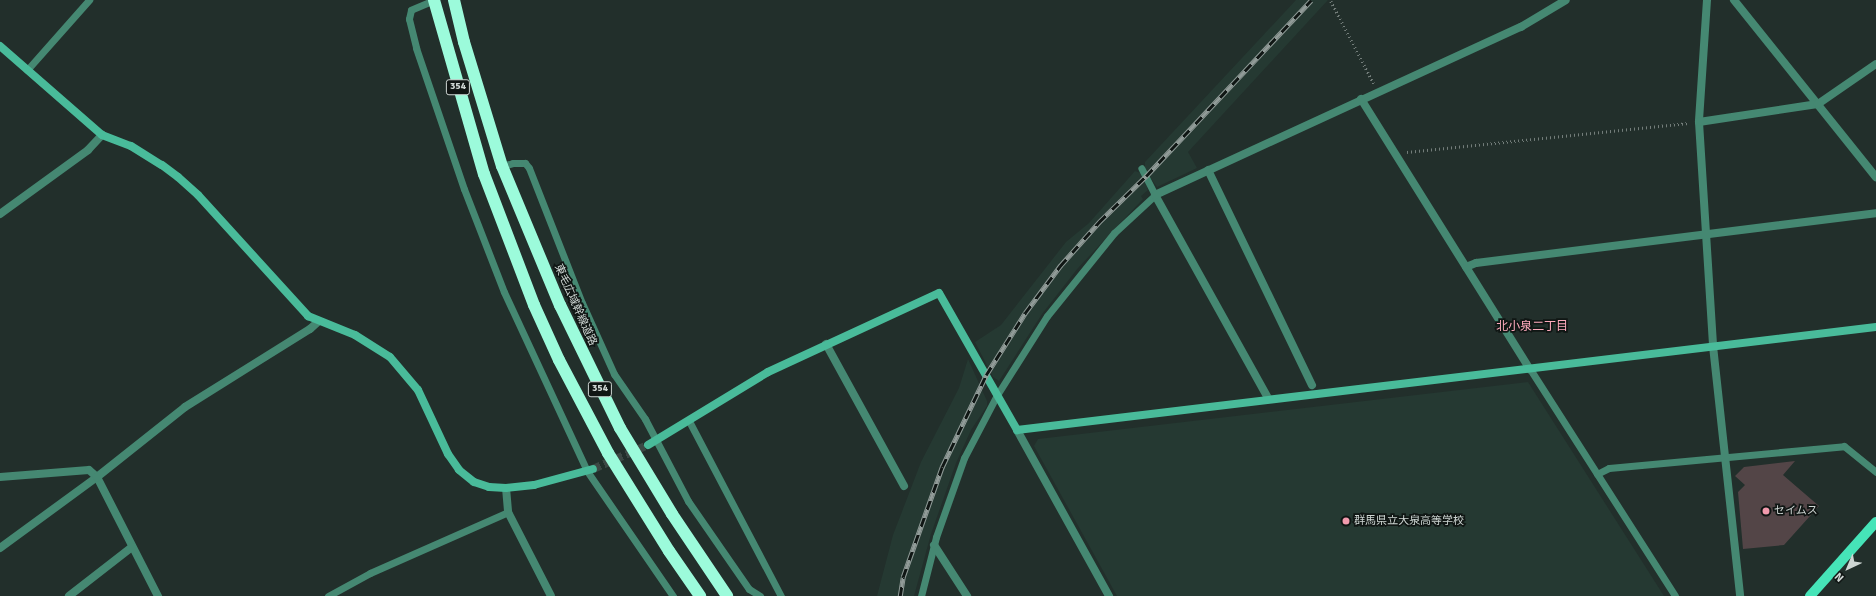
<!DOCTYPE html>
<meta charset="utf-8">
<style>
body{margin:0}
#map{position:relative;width:1876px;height:596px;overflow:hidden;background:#222f2b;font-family:Signika,"Noto Sans JP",sans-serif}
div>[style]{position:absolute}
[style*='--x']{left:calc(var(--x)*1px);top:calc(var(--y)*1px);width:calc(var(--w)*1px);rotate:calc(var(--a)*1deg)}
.built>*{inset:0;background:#253932}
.building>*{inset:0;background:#534547}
.secondary-tunnel>*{height:8px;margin-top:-4px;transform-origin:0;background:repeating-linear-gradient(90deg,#3c4844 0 8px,transparent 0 12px)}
.path>*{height:2.5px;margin-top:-1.25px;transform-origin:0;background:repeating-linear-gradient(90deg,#737d7a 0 1px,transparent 0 4px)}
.lane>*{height:7px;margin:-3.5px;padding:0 3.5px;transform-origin:3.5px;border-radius:3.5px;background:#458872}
.street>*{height:8px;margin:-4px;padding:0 4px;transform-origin:4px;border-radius:4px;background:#458872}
.secondary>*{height:8px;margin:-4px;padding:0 4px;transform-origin:4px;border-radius:4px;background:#49bb9a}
.primary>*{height:10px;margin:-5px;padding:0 5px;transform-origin:5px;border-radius:5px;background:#46e4b8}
.highway>*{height:12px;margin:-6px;padding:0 6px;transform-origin:6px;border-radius:6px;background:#9cfbdb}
.rail>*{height:4.5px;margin-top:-2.25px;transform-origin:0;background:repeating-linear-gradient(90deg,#101614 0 9px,#919b98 0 18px);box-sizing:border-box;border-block:1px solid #919b98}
.dots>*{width:11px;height:11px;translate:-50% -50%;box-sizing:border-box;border:2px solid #101614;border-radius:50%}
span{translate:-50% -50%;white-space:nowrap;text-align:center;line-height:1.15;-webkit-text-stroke:3.5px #101614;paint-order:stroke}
.shield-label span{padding:1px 3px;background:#101614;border:1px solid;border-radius:3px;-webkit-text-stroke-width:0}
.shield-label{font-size:10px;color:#ced6d3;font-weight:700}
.street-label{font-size:11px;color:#ced6d3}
.poi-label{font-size:11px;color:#ced6d3}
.left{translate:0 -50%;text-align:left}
.neighbourhood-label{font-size:12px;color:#fdaabc}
.north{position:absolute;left:1828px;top:548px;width:40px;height:40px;-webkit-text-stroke:3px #101614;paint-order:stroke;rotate:224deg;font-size:11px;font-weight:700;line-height:16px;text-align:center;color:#ced6d3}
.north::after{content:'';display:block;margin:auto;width:14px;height:18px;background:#ced6d3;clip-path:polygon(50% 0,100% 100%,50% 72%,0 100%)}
</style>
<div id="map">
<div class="built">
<div style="clip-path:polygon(1296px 0,1328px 0,1188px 152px,1197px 168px,1157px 187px,1145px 170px,1145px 162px)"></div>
<div style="clip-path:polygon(1135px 171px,1141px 173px,1146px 183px,1148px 190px,1141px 196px,1143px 199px,1078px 268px,1042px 314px,999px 381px,993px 377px,975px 342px,1001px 325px,1066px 242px,1089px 223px)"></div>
<div style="clip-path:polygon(968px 359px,987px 401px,987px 406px,971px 430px,956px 463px,931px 534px,914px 596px,877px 596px,893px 535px,921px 462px,959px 388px)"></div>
<div style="clip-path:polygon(1528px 382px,1664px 596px,1117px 596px,1034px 446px,1038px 439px)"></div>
</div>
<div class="building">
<div style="clip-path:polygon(1795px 461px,1783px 475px,1819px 506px,1784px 545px,1743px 549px,1738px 492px,1745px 485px,1735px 476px,1744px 467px)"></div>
</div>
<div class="secondary-tunnel">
<div style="--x:593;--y:469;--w:60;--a:-23.6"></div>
</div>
<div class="path">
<div style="--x:1331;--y:1;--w:93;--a:62.6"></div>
<div style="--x:1407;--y:152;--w:283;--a:-5.9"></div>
</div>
<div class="lane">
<div style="--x:434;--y:0;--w:25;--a:157"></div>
<div style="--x:411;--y:10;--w:9;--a:103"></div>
<div style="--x:409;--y:19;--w:30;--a:76"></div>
<div style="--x:416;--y:48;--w:149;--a:71.2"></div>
<div style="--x:464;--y:189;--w:110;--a:68.8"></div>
<div style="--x:504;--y:292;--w:197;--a:65.1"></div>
<div style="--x:587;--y:471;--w:152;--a:55.5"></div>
<div style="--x:27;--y:70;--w:94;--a:-48.5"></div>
<div style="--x:502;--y:166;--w:11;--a:-15"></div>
<div style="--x:513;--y:163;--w:12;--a:0"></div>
<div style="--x:525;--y:163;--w:6;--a:51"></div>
<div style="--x:529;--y:168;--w:145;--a:68.6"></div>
<div style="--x:582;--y:303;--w:78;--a:65.7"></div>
<div style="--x:614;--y:374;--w:55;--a:55.4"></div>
<div style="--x:645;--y:419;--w:93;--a:62.3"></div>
<div style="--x:688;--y:501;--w:107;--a:55.3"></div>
<div style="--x:749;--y:589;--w:13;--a:32"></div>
<div style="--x:1530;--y:369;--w:269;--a:57.4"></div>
<div style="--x:689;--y:421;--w:198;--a:62.3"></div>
<div style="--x:1597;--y:474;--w:13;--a:-27"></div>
<div style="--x:1609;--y:468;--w:236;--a:-5.3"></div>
<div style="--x:1844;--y:446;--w:41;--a:39.1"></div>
<div style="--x:328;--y:596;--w:48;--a:-28.7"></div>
<div style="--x:370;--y:573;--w:151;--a:-23.8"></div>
<div style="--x:921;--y:596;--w:61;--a:-75.7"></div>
<div style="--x:936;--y:537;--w:84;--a:-70.5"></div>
<div style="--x:964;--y:458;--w:71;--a:-62.4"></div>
<div style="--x:997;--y:395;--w:93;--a:-57.7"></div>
<div style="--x:1047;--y:316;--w:107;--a:-51.1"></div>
<div style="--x:1114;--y:233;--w:56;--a:-42.8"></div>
<div style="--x:1155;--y:195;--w:30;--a:-117"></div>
</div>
<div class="street">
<div style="--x:1707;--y:0;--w:122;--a:93.8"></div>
<div style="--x:1699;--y:122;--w:224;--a:86.4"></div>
<div style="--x:1713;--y:346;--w:251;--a:83.8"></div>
<div style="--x:1734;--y:0;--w:227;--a:51.3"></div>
<div style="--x:1361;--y:99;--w:319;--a:58"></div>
<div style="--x:1699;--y:122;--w:120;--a:-8.6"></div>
<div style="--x:1818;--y:104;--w:70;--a:-34.6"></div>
<div style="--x:1208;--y:170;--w:239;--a:64.2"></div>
<div style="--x:0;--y:214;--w:109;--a:-36"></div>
<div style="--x:88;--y:150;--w:21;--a:-47"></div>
<div style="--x:1466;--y:267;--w:11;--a:-22"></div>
<div style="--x:1476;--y:263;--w:403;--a:-7.1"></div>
<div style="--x:826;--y:344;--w:162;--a:61.2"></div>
<div style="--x:1268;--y:398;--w:232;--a:-119.1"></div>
<div style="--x:1155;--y:195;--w:403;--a:-24.7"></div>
<div style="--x:1521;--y:27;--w:52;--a:-31"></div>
<div style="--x:1017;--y:430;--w:190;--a:61"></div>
<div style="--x:0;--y:477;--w:89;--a:-4.5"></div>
<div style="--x:89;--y:470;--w:11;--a:41"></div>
<div style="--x:97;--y:477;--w:134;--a:62.9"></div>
<div style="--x:506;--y:488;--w:24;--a:85"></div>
<div style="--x:508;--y:512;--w:94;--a:62.9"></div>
<div style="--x:934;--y:545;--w:61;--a:57.1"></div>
<div style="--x:0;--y:548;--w:120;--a:-36.2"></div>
<div style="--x:97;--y:477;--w:112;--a:-38.5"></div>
<div style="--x:185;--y:407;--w:147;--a:-32"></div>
<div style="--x:310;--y:329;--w:12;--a:-42"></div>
<div style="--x:69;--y:596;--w:80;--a:-37.9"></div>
</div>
<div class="secondary">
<div style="--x:0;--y:46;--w:135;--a:41.1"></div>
<div style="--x:102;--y:135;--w:31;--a:21"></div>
<div style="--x:131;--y:146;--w:36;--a:32"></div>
<div style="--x:162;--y:165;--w:20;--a:37"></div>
<div style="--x:178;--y:177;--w:27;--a:42"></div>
<div style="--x:198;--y:195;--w:164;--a:47.7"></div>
<div style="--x:308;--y:316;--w:51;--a:22"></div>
<div style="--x:355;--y:335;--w:41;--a:32.2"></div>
<div style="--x:390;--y:357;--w:43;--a:49.7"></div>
<div style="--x:418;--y:390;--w:71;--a:64.9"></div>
<div style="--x:448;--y:454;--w:19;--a:55"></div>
<div style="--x:459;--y:470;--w:19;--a:39"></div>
<div style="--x:474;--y:482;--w:16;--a:18"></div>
<div style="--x:489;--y:487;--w:17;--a:3"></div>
<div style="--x:506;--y:488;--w:28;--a:-6"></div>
<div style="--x:534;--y:485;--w:61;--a:-15.2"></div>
<div style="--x:648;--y:445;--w:140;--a:-31.3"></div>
<div style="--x:768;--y:372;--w:188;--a:-24.8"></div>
<div style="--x:939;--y:293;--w:158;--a:60.3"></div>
<div style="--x:1017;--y:430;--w:865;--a:-6.84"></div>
</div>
<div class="primary">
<div style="--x:1810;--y:596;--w:99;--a:-48.3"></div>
</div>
<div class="highway">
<div style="--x:434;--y:0;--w:181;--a:74"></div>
<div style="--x:484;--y:174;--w:140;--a:69.1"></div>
<div style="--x:534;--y:305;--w:60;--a:65.6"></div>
<div style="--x:559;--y:360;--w:105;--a:62.2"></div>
<div style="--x:608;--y:453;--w:115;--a:58.1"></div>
<div style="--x:669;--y:551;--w:55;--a:55.4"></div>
<div style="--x:454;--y:0;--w:43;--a:76.6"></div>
<div style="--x:464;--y:42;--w:130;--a:73"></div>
<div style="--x:502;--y:166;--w:151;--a:67.4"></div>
<div style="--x:560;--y:305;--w:137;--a:64"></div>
<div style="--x:620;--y:428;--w:100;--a:58.8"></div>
<div style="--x:672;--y:514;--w:99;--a:56.1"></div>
</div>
<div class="rail">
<div style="--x:900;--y:596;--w:19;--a:-81"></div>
<div style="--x:903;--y:577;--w:117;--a:-70.5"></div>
<div style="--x:942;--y:467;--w:102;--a:-64.4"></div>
<div style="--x:986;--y:375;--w:73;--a:-57.8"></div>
<div style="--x:1025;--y:313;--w:59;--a:-53.3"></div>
<div style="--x:1060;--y:266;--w:59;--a:-48.4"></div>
<div style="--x:1099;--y:222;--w:66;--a:-44.4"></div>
<div style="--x:1146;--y:176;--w:241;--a:-46.8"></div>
</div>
<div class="dots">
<div style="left:1766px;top:511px;background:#f29aad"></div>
<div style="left:1346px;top:521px;background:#f29aad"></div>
</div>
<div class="shield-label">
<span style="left:458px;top:87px">354</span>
<span style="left:600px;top:389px">354</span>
</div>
<div class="street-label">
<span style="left:575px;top:305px;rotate:66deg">東毛広域幹線道路</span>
</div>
<div class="poi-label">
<span class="left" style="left:1774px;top:511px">セイムス</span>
<span class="left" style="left:1354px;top:521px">群馬県立大泉高等学校</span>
</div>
<div class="neighbourhood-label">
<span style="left:1532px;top:327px">北小泉二丁目</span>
</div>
<div class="north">N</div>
</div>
